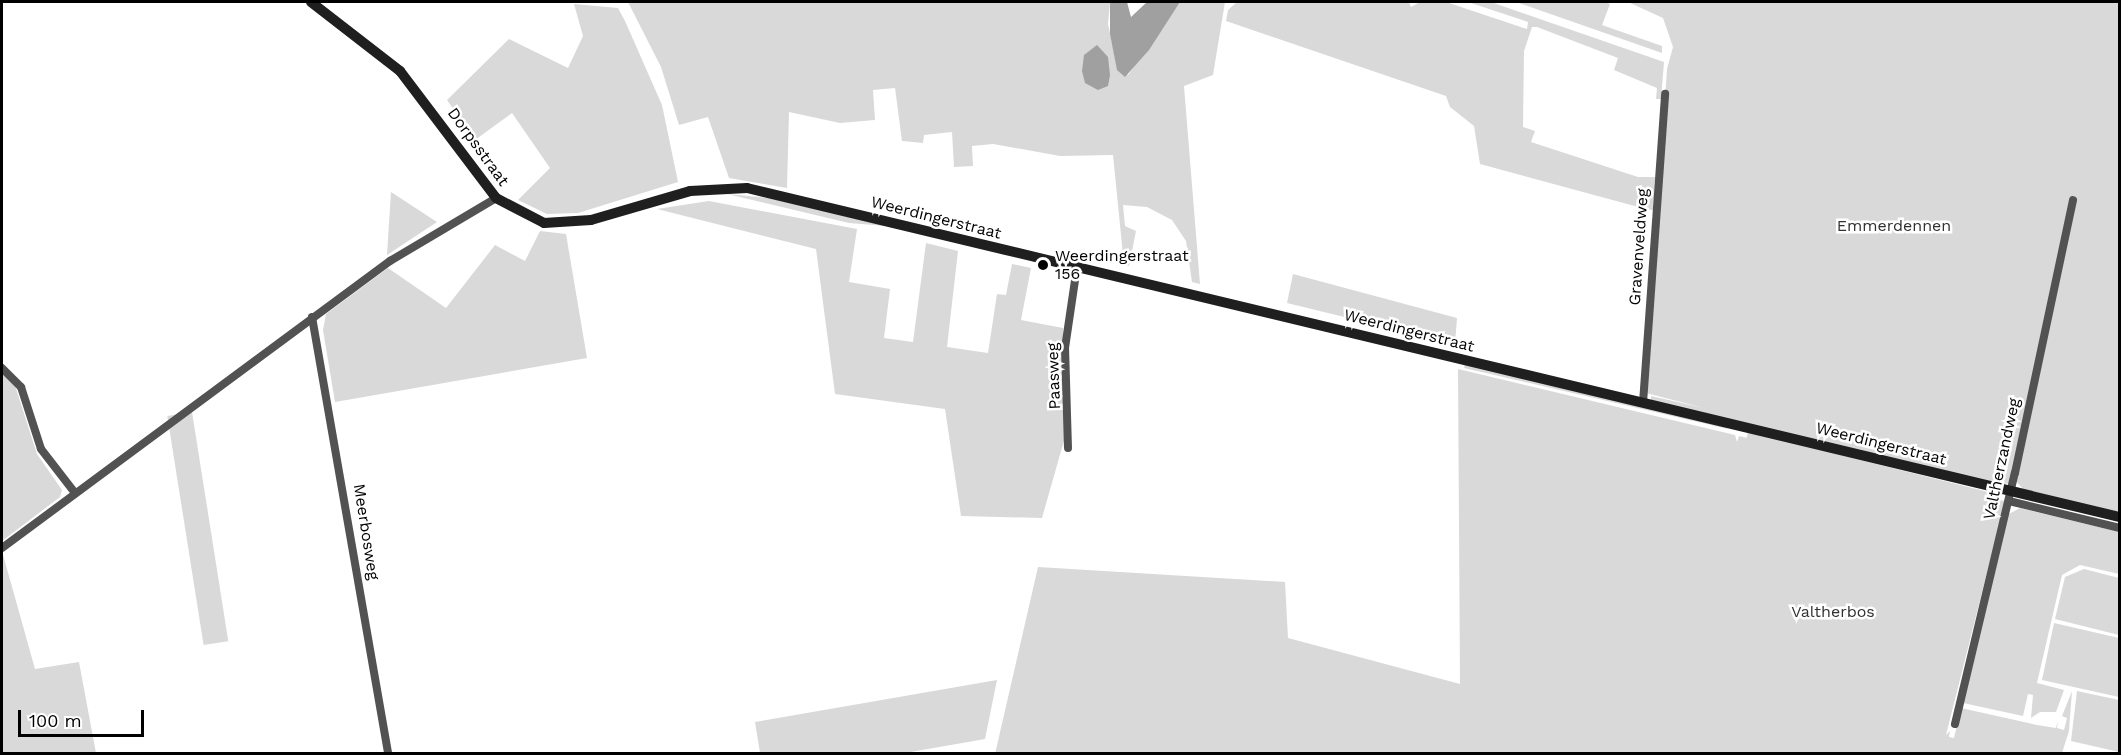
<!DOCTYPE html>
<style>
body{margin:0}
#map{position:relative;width:2121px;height:755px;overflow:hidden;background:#fff;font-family:"Work Sans",sans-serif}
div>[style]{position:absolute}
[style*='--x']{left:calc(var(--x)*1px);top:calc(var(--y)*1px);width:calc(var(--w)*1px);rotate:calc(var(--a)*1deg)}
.green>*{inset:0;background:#d9d9d9;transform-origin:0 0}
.water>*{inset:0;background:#a0a0a0}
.street>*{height:8px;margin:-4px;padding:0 4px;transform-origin:4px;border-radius:4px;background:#525252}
.secondary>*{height:10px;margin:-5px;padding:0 5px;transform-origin:5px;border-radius:5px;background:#1f1f1f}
.dots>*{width:16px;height:16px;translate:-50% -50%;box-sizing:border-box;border:3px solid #fff;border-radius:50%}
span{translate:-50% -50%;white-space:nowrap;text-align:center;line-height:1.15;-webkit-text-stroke:5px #fff;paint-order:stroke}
.street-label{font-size:16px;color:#000}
.park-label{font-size:16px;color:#303030}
.poi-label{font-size:16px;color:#000}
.left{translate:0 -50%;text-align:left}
.frame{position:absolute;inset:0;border:3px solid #000;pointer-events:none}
.scale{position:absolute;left:18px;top:710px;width:126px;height:27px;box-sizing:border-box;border:3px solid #000;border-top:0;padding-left:8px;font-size:18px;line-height:21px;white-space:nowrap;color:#000;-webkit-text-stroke:4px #fff;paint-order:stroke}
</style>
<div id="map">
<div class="green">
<div style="clip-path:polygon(628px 2px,1110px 2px,1108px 24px,1117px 65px,1128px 75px,1180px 2px,1225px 2px,1213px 75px,1184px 86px,1200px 284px,1192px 282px,1186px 241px,1172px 220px,1147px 207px,1123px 205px,1125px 226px,1136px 231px,1129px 266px,1124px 265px,1113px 155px,1060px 156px,993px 144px,972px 146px,973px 166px,954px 167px,952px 132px,924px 135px,923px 143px,902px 141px,895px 88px,873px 90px,875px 120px,840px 123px,789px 112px,787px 188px,729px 178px,708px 117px,679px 125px,661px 67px)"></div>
<div style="clip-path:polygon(1237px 2px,1409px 2px,1411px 7px,1420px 2px,1446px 2px,1527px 29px,1528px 22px,1468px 2px,1491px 2px,1664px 62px,1661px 99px,1656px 99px,1657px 88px,1614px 70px,1618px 58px,1537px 27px,1532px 27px,1524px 51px,1523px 127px,1535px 131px,1531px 142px,1638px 177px,1655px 177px,1653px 211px,1480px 164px,1474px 126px,1450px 107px,1446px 96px,1226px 21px,1228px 10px)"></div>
<div style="clip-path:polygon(1516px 2px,1604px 2px,1610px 4px,1602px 25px,1662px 46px,1662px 53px)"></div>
<div style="clip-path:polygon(1628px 2px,2119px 2px,2119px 513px,2023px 489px,2016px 481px,2002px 485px,1651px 400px,1651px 396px,1704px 408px,1646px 393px,1667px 69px,1673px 47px,1663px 18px)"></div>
<div style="clip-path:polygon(574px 4px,618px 8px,625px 21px,662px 105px,678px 182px,578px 213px,547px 214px,518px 200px,550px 168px,512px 113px,475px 140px,447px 100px,509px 39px,568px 68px,583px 36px)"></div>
<div style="clip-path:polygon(391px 192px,437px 222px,387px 255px)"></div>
<div style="clip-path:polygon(727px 194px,769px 198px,886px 226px,849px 223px)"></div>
<div style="clip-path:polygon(709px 201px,857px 229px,849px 282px,890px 289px,884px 338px,913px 342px,926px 243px,958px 251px,947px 347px,988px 353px,997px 294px,1006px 295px,1012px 264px,1031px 268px,1021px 320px,1063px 328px,1065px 437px,1042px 518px,961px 516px,945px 409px,835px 394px,816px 249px,657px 209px)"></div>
<div style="clip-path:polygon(540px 231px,566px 234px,587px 358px,335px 402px,323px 330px,326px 314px,388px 268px,446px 308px,495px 245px,525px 261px)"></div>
<div style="clip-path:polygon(1293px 274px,1457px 318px,1455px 344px,1287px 303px)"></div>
<div style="left:1465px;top:364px;width:270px;height:4px;rotate:13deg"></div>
<div style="clip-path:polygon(1458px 369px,1735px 435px,1737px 442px,1739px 436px,2005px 501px,1946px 735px,1950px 731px,1949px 737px,1954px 738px,1961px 708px,2037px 725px,2056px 728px,2058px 720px,2057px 728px,2064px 730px,2067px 718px,2062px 716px,2072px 691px,2069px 731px,2062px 753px,995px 754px,1038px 567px,1285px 582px,1288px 638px,1460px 684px)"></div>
<div style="clip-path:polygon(2px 370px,13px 379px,37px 454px,62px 490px,60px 497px,2px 541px)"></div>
<div style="left:192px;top:412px;width:232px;height:25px;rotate:81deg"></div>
<div style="left:1748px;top:432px;width:259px;height:7px;rotate:14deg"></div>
<div style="clip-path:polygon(2020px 508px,2119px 532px,2119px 574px,2080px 565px,2062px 575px,2037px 683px,2064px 690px,2056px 712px,2040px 712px,2031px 718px,2033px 695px,2028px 694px,2023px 716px,1963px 703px,2007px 515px)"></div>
<div style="clip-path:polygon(2px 551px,35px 669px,79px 662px,96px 753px,2px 753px)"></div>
<div style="clip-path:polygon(2084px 569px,2119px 578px,2119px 635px,2055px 619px,2065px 577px)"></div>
<div style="clip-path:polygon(2054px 623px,2119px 638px,2119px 697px,2042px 680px)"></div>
<div style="clip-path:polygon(997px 680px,985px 739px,905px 753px,760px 753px,755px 722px)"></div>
<div style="clip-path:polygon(2077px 691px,2119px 700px,2119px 752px,2071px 741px)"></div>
</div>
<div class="water">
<div style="clip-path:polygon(1110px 2px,1127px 2px,1131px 17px,1147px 2px,1180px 2px,1149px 50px,1125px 77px,1117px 70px,1110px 34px)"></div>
<div style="clip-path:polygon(1097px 45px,1108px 57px,1110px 75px,1108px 86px,1098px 90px,1085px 83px,1082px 71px,1084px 55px)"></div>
</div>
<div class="street">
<div style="--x:312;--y:317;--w:444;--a:80.1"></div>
<div style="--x:2;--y:368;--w:27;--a:45"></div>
<div style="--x:21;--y:387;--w:65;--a:72.1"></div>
<div style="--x:41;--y:449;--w:56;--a:52.3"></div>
<div style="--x:1643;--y:403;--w:310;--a:-85.9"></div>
<div style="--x:1068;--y:448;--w:100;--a:-91.7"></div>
<div style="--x:1065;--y:348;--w:82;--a:-81.6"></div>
<div style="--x:2009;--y:501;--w:114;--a:13.7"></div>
<div style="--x:2;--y:548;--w:483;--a:-36.5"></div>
<div style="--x:390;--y:261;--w:123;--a:-30.7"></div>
<div style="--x:1955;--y:724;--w:258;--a:-76.6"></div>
<div style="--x:2015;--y:473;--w:279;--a:-78"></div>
</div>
<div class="secondary">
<div style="--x:311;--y:2;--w:113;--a:37.8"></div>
<div style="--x:400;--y:71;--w:159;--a:52.9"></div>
<div style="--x:496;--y:198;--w:54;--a:27.5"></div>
<div style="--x:544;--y:223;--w:47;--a:-3.7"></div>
<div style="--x:591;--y:220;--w:103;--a:-16.3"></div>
<div style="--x:690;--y:191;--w:57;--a:-3"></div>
<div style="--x:747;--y:188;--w:1412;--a:13.48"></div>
</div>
<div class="dots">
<div style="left:1043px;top:265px;background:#000"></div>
</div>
<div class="street-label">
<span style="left:478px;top:147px;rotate:54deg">Dorpsstraat</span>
<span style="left:936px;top:218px;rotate:14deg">Weerdingerstraat</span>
<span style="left:1639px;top:247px;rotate:-86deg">Gravenveldweg</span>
<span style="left:1409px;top:331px;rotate:14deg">Weerdingerstraat</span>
<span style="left:1054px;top:376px;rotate:-92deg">Paasweg</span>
<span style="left:1881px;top:444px;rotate:14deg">Weerdingerstraat</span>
<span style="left:2002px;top:459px;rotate:-78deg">Valtherzandweg</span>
<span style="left:366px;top:532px;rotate:81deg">Meerbosweg</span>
</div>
<div class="park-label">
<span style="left:1894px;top:226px">Emmerdennen</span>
<span style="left:1833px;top:612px">Valtherbos</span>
</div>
<div class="poi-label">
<span class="left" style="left:1055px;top:265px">Weerdingerstraat<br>156</span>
</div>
<div class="frame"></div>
<div class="scale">100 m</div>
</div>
